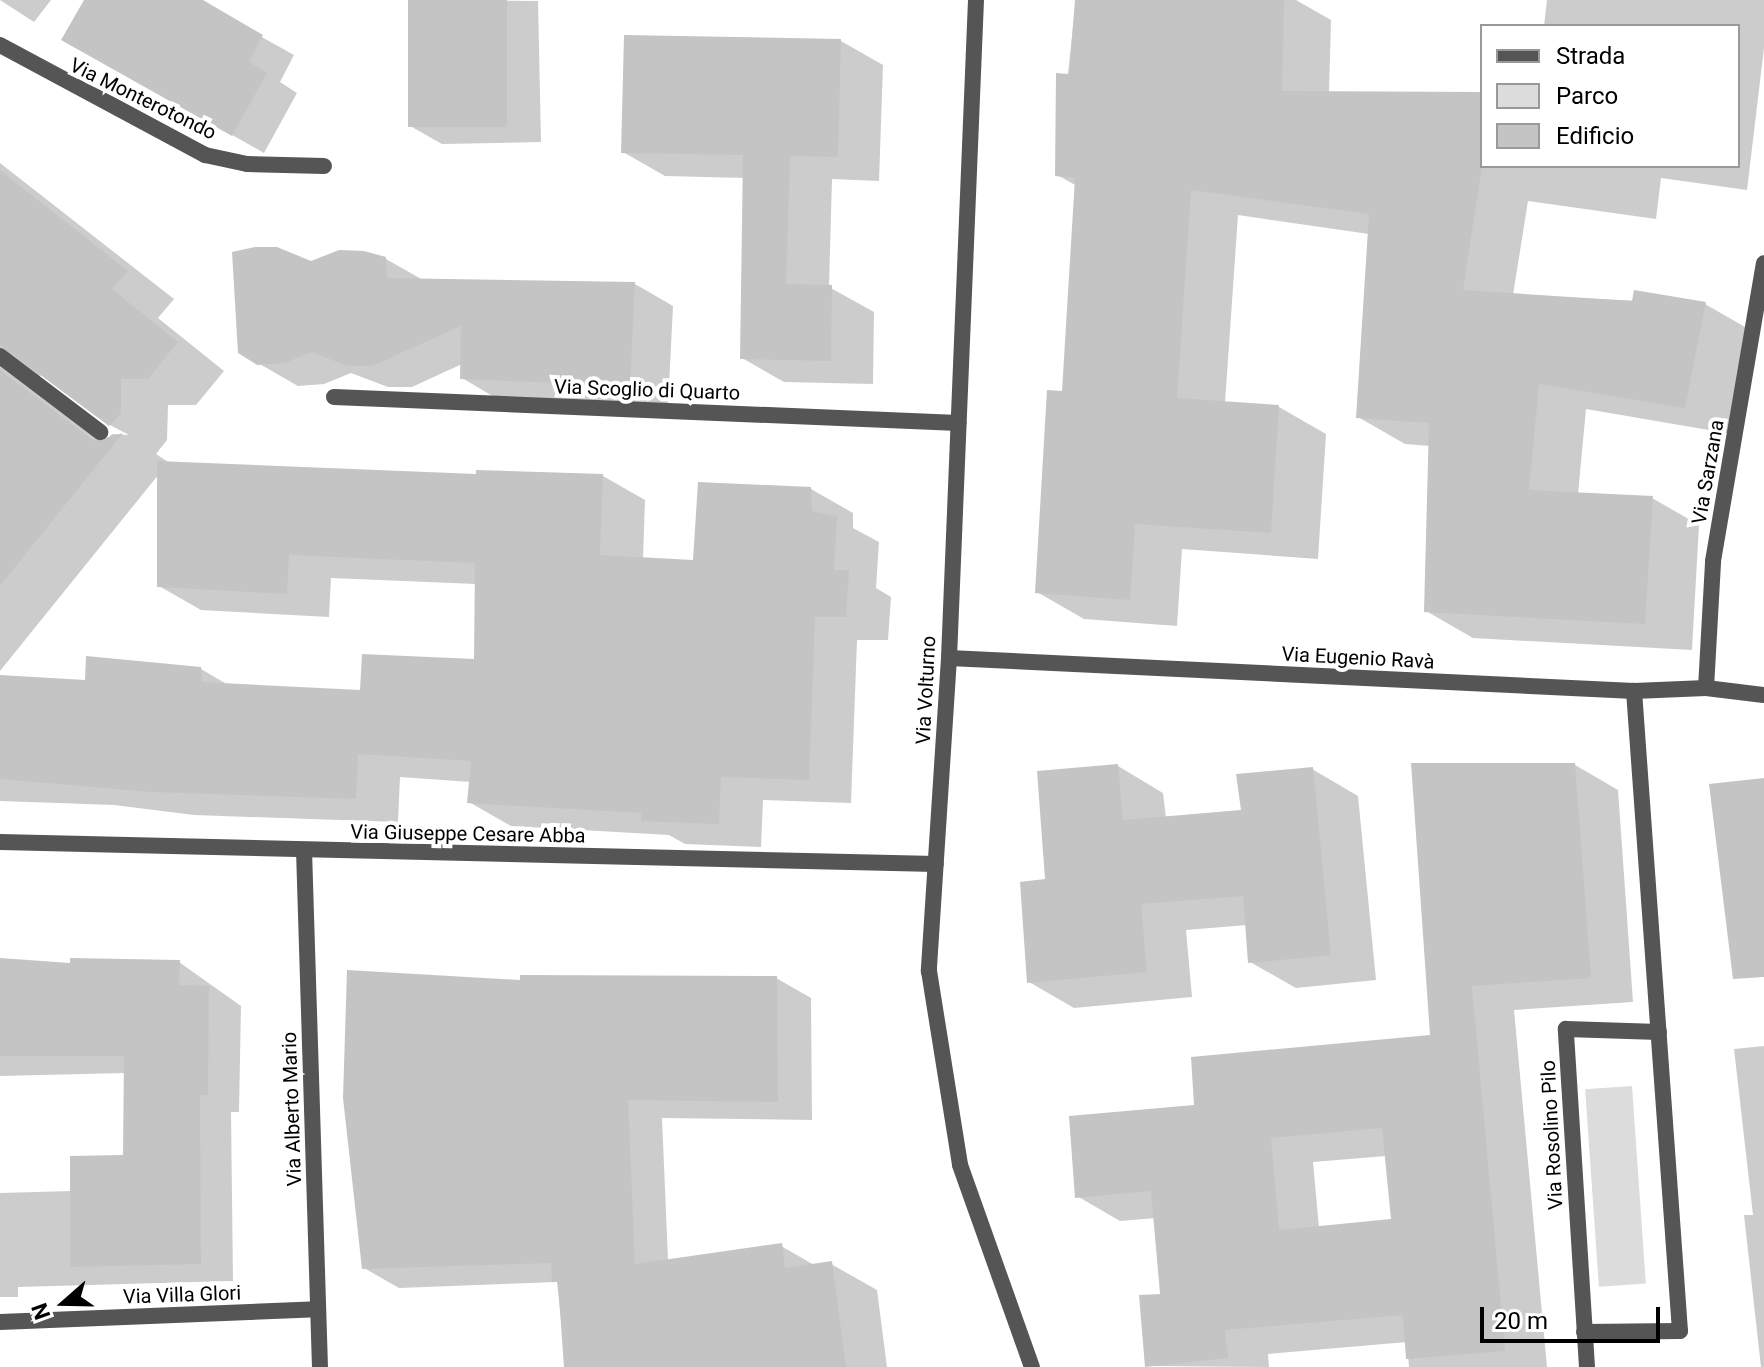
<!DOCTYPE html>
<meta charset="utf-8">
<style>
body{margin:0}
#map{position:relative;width:1764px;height:1367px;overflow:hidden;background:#fff;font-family:Roboto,sans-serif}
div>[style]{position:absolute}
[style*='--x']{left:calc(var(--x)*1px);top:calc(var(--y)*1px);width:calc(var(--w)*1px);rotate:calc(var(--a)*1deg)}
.green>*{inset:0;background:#dcdcdc;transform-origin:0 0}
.shadow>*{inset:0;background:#0003}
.building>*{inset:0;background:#c4c4c4;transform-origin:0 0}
.minor>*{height:16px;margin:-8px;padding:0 8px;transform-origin:8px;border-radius:8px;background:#555}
.tertiary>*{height:16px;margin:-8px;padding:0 8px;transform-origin:8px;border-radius:8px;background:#555}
span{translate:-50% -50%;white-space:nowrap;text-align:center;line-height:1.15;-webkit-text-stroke:8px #fff;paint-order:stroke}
.street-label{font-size:20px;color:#000}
.legend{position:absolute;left:1480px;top:24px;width:260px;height:144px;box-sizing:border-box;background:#fff;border:2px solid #999;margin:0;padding:10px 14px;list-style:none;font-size:24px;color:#000}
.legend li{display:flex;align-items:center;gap:16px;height:40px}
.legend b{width:40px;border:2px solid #999}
.north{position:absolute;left:24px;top:1263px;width:80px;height:80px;-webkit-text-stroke:6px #fff;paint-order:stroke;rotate:250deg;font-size:22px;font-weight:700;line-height:32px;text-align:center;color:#000}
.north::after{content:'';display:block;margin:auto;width:28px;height:36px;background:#000;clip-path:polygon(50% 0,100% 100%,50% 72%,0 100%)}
.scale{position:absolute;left:1480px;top:1307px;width:180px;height:36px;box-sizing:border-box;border:4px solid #000;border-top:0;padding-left:10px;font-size:24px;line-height:28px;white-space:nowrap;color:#000;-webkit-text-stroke:6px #fff;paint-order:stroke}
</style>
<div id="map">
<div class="green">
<div style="left:1632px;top:1086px;width:198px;height:47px;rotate:86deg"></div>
</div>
<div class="shadow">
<div style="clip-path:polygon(0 0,51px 0,34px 22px)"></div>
<div style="clip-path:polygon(86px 0,195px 0,294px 55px,280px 82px,297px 93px,264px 153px,64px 40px)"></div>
<div style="clip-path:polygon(410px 0,538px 1px,541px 142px,442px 144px,410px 126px)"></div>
<div style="clip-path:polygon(1076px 0,1296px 0,1331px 20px,1329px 93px,1482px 94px,1482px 166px,1738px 166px,1738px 26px,1544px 26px,1547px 0,1764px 0,1764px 48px,1747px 190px,1661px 178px,1656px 219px,1528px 201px,1513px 295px,1705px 304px,1752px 331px,1732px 434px,1586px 409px,1578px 494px,1652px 498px,1699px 525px,1692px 650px,1473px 638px,1426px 611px,1430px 446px,1405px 444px,1358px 417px,1369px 234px,1238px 215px,1225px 403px,1279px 407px,1326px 434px,1318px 559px,1182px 549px,1177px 626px,1084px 619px,1037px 592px,1064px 393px,1077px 186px,1057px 175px)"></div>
<div style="clip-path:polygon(841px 41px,883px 65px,879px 181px,832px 179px,829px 287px,874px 312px,873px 384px,784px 382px,742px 358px,745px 178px,665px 176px,623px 152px)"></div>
<div style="clip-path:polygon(evenodd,0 163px,174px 299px,158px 318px,224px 371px,196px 405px,168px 405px,167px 440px,156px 454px,168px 462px,478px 476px,603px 476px,645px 500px,643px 559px,695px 562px,811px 489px,853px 513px,853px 528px,879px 542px,876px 588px,891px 597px,888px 640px,857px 640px,851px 803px,763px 800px,761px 847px,685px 844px,669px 835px,511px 826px,469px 802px,471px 782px,400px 777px,398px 822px,194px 815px,114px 805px,0 801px,0 677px,86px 683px,201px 669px,230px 686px,362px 692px,476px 661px,476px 584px,331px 578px,329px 617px,201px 610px,159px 586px,159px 474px,0 671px,0 163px,46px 375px,110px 425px,129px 435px,112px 434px,105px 443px,37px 376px,46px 375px)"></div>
<div style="clip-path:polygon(386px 259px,423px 280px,635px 284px,673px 306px,668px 407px,501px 401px,462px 378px,462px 364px,412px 387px,388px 387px,351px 373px,324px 384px,298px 386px,239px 352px,311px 263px)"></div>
<div style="clip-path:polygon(evenodd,1575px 765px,1618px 790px,1633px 1002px,1514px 1010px,1547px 1367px,1409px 1367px,1407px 1342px,1268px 1354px,1269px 1367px,1147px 1366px,1162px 1295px,1156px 1218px,1120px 1221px,1077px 1196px,1196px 1106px,1432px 1037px,1575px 765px,1386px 1156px,1393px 1221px,1319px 1228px,1313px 1162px,1386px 1156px)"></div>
<div style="clip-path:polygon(1118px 766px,1163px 793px,1166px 818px,1243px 812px,1312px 769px,1358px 796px,1376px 980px,1296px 988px,1250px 962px,1247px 925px,1186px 930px,1192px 997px,1074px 1008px,1029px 982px,1047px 881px)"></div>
<div style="clip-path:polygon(0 960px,72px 965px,179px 962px,241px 1006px,239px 1112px,231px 1112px,233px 1281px,18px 1287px,18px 1297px,0 1297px,0 1193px,72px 1191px,125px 1157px,126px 1073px,0 1076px)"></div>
<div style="clip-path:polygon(776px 978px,811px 998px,812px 1120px,662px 1118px,669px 1283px,681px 1367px,566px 1367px,557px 1282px,399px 1288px,364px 1268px,522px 982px)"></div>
<div style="clip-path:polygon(1764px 1046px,1764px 1367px,1761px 1367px,1744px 1215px,1753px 1215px,1734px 1049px)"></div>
<div style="clip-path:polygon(781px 1246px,816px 1266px,831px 1264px,877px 1290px,887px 1367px,738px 1367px)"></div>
</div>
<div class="building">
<div style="clip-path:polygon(84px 0,203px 0,263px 35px,249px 62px,267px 73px,232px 136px,61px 40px)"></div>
<div style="left:408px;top:0;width:99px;height:127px"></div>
<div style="clip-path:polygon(1075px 0,1284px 0,1282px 91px,1482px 92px,1482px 166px,1463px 290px,1632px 301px,1634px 290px,1706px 302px,1685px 408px,1539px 384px,1529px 490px,1653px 496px,1645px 624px,1424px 612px,1429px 423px,1356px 418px,1369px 214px,1191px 190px,1177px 398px,1279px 405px,1271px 533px,1135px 524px,1130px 600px,1035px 593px,1047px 390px,1062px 391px,1075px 178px,1055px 176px,1056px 73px,1069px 74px)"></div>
<div style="clip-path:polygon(624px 35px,841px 39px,838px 157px,790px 156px,786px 284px,832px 285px,831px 361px,740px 359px,743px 155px,621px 153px)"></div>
<div style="clip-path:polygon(0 170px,128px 271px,112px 289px,178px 342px,148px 379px,121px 379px,121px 413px,109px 426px,0 345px)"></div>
<div style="clip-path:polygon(255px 247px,277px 247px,311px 261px,339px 250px,364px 251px,386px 257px,387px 278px,635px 282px,630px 386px,460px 379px,461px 326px,372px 366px,348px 366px,311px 352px,285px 363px,257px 365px,238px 353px,232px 252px)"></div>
<div style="clip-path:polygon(0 370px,94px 441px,123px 433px,0 586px)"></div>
<div style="clip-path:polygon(157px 461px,476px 474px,476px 470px,603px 474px,600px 555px,693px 560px,698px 482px,811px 487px,812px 511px,837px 516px,834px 570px,849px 570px,846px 617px,815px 617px,809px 780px,721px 777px,719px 824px,641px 821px,641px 813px,467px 803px,471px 761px,358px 754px,356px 799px,150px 792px,0 779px,0 675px,85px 680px,86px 656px,201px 667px,202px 682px,360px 690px,362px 654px,474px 659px,475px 563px,289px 555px,287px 594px,157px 587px)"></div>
<div style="clip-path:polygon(evenodd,1411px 763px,1575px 763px,1591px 978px,1472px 986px,1505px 1351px,1406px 1359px,1403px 1315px,1225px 1330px,1228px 1358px,1145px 1367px,1139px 1295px,1160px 1294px,1151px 1191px,1075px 1198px,1069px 1116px,1194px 1105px,1191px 1057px,1430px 1035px,1411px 763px,1382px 1128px,1391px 1219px,1279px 1230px,1271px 1138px,1382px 1128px)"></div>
<div style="clip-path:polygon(1118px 764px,1123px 820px,1241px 810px,1236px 774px,1313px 767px,1331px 955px,1248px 963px,1243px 896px,1141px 904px,1147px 972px,1027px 983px,1020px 882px,1045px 879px,1037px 771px)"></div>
<div style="clip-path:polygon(1764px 778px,1764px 977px,1733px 979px,1709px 784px)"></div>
<div style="clip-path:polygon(0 958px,70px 963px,70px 958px,180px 960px,179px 985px,209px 986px,208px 1095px,200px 1095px,201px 1264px,70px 1267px,70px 1156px,123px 1155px,124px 1056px,0 1056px)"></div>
<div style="clip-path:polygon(347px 970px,520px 980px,520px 975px,777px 976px,778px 1102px,628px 1100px,635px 1264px,782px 1243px,785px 1268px,832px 1261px,846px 1367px,564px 1367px,558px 1282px,552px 1282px,551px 1263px,362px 1269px,343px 1098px)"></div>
</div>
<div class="minor">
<div style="--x:0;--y:45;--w:233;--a:28.2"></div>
<div style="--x:205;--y:155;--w:43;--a:12.1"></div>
<div style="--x:247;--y:164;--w:77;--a:1.5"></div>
<div style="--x:0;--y:356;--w:126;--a:37.2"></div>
<div style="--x:334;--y:397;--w:625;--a:2.39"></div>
<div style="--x:949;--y:658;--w:686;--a:2.76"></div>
<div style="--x:1634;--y:691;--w:72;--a:-2.4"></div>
<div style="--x:1706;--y:688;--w:58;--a:6.9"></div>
<div style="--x:1706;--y:688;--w:127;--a:-86.8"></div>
<div style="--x:1713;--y:561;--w:302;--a:-80.3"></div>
<div style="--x:0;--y:842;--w:936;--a:1.35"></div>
<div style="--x:304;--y:850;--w:517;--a:88.23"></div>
<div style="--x:0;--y:1322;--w:317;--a:-2.3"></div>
<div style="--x:1584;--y:1332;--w:96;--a:-0.6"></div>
<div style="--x:1680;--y:1331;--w:642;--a:-94.11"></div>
<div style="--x:1587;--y:1367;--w:339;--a:-93.6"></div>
<div style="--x:1566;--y:1029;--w:93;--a:1.8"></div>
</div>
<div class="tertiary">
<div style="--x:976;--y:0;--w:659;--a:92.35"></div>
<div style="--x:949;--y:658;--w:314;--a:93.7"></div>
<div style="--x:929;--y:971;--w:196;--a:80.9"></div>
<div style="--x:960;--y:1165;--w:214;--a:70.4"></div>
</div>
<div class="street-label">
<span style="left:143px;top:99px;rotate:26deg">Via Monterotondo</span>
<span style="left:647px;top:390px;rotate:2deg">Via Scoglio di Quarto</span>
<span style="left:1708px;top:472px;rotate:-80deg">Via Sarzana</span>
<span style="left:1358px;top:658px;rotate:3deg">Via Eugenio Ravà</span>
<span style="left:926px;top:690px;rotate:-87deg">Via Volturno</span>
<span style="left:468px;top:834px;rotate:1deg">Via Giuseppe Cesare Abba</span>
<span style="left:292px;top:1109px;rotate:-92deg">Via Alberto Mario</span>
<span style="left:1552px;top:1135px;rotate:-93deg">Via Rosolino Pilo</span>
<span style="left:182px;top:1295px;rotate:-2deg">Via Villa Glori</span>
</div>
<ul class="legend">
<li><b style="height:10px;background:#555"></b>Strada</li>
<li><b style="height:22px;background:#dcdcdc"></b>Parco</li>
<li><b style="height:22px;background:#c4c4c4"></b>Edificio</li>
</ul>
<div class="north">N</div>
<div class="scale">20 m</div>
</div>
